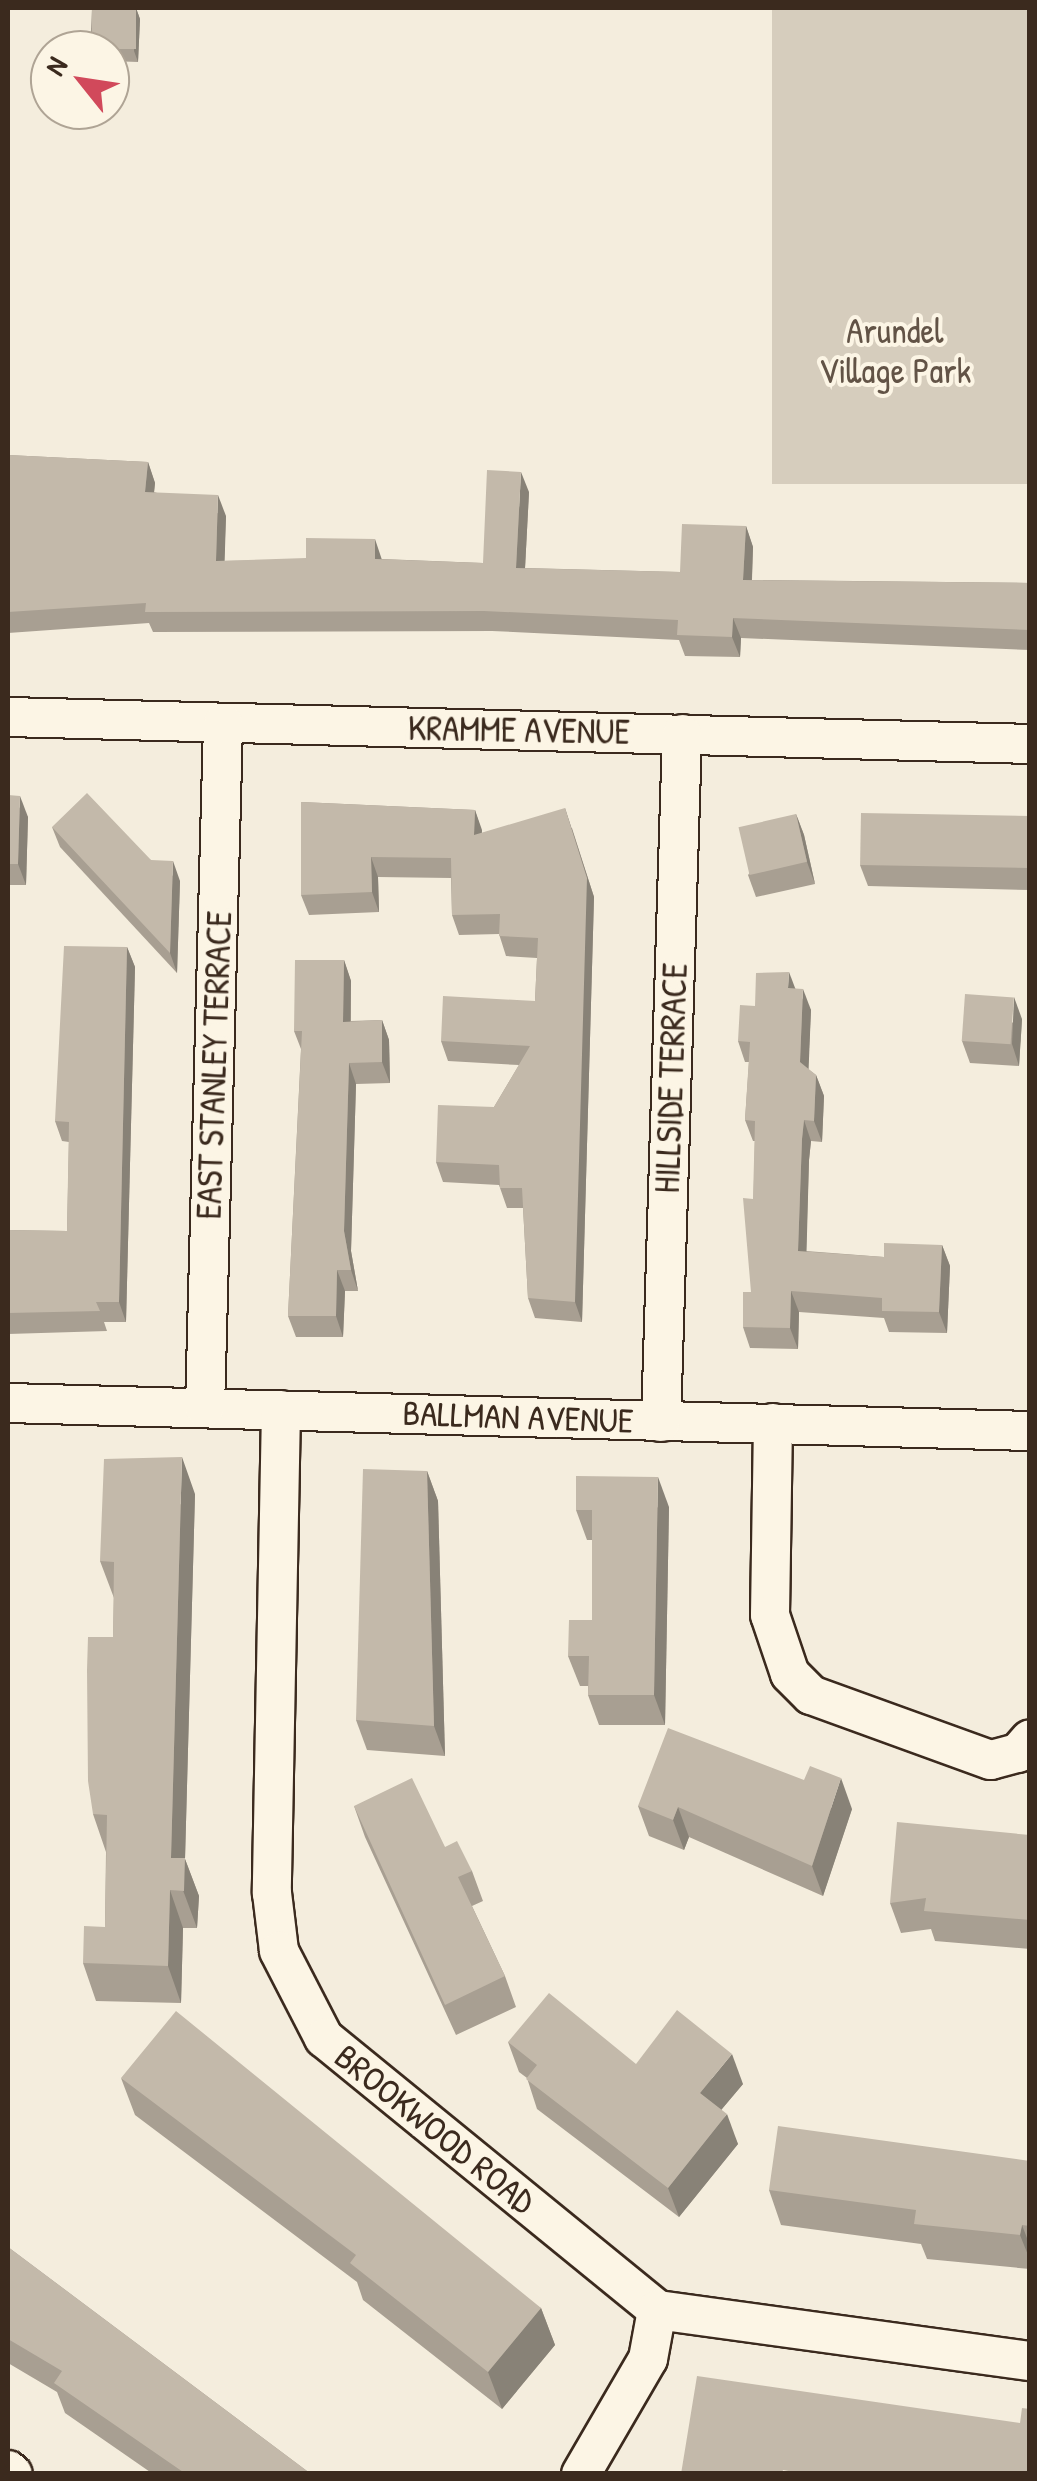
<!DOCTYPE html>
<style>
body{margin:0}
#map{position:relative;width:1037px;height:2481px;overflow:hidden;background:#f4eddd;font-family:"Patrick Hand",sans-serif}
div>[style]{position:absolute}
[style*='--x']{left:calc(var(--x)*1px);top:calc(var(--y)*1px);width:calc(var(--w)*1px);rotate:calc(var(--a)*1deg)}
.green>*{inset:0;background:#d6cdbd;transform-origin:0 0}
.roads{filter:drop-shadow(2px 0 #3b2a1e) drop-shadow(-2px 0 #3b2a1e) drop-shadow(0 2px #3b2a1e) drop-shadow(0 -2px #3b2a1e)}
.minor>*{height:38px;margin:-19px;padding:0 19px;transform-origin:19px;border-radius:19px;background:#fcf5e5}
.wall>*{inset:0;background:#a89f92}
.shaded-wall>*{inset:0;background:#888277}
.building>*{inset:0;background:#c3b9aa;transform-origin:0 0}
span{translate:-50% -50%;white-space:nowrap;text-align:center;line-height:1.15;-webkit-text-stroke:8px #fcf5e5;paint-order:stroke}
.park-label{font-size:35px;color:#625346}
.street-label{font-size:35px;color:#3b2a1e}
.frame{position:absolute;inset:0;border:10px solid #3b2a1e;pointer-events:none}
.north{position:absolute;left:30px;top:30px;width:100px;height:100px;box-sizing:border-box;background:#fcf5e5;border:2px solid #afa495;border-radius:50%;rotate:300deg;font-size:28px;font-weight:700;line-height:40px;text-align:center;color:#3b2a1e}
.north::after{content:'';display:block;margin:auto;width:35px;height:45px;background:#d1495b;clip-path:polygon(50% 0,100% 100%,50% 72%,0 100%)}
</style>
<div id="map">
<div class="green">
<div style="left:772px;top:8px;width:257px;height:476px"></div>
</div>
<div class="roads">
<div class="minor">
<div style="--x:8;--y:717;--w:1022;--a:1.51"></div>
<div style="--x:8;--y:1403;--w:1022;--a:1.57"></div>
<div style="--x:205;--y:1408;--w:685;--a:-88.49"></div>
<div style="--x:281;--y:1410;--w:483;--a:91.1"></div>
<div style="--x:272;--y:1893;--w:58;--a:83.1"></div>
<div style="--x:279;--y:1951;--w:98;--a:62.7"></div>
<div style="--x:324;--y:2038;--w:430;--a:39.2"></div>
<div style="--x:657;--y:2310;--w:376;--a:7.8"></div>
<div style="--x:661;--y:1422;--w:688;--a:-88.25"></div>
<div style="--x:773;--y:1423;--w:192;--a:90.9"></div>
<div style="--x:770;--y:1615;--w:62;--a:71.3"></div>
<div style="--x:790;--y:1674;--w:30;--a:45"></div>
<div style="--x:811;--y:1695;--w:191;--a:19.9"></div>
<div style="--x:991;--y:1760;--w:28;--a:-15"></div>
<div style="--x:1018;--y:1753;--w:18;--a:-49"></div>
<div style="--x:8;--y:2470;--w:6;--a:39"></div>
<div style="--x:581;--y:2474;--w:133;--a:-59.8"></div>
<div style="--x:648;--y:2359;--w:50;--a:-79.6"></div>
</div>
</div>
<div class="wall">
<div style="clip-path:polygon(92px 8px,136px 8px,140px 19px,138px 62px,110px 61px,110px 50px,90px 50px)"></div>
<div style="clip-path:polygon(8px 455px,148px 462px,155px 483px,154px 492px,226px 516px,224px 561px,382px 559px,483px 563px,529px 492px,525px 568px,680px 572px,746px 526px,753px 547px,752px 580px,1030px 583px,1030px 650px,741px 638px,740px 657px,685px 656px,679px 640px,492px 631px,153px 632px,149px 623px,8px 633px)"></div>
<div style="clip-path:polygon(8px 795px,28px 817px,26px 885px,8px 885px)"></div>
<div style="clip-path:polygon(301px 802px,475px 810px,482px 833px,572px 828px,594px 897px,582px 1322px,535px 1318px,528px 1298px,523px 1208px,507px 1208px,499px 1185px,443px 1182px,436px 1162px,494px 1107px,519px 1065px,448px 1061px,441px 1041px,535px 1001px,537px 958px,506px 956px,499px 934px,459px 935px,452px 915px,451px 878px,378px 877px,379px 912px,309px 915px,301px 895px)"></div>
<div style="clip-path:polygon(796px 814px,804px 835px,815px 884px,756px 897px,748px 875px)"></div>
<div style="clip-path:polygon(1030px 817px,1030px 890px,868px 886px,860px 865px)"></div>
<div style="clip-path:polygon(52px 827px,151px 860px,180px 881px,177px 973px,60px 847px)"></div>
<div style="clip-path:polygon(127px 947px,135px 967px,126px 1322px,104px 1322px,107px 1331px,8px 1334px,8px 1230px,67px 1231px,69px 1142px,62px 1141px,55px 1121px)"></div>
<div style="clip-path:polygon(344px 960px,351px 981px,351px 1021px,382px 1020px,389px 1040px,390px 1083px,356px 1084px,351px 1251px,358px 1291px,345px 1291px,343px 1337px,296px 1337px,288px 1316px,301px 1049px,294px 1031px)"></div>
<div style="clip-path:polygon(795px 989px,811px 1010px,808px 1069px,816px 1075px,824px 1096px,822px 1142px,811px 1141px,809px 1160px,806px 1251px,884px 1257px,942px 1245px,950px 1266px,947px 1333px,889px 1332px,884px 1318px,799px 1312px,798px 1349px,750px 1348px,743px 1327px,751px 1292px,755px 1141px,753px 1141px,745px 1120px,749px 1062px,745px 1062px,738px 1041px,755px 1006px)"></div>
<div style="clip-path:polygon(1022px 1019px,1019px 1066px,970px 1063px,962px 1041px)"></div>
<div style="clip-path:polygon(427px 1471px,438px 1501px,445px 1756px,367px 1750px,356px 1720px)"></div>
<div style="clip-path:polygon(195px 1494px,185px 1859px,199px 1896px,197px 1928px,183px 1928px,181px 2003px,96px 2001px,83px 1963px,105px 1927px,106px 1852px,93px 1814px,113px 1637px,114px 1598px,100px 1561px)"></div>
<div style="clip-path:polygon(669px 1507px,665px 1725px,599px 1725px,588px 1695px,588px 1686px,580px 1686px,568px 1656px,592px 1620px,592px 1540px,587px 1540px,576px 1510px)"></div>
<div style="clip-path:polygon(354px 1806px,445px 1847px,472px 1871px,483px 1901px,472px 1906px,505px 1976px,516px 2007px,456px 2035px,365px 1837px)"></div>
<div style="clip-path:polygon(638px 1806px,852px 1809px,823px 1896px,689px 1837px,684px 1850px,649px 1836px)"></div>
<div style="clip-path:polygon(1030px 1835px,1030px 1949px,935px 1941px,931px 1929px,901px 1933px,890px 1903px)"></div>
<div style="clip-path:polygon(508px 2042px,743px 2084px,721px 2110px,738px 2144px,679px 2217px,537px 2109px,527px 2078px,519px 2072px)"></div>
<div style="clip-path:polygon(121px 2078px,541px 2308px,555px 2345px,502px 2409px,363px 2300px,357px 2282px,135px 2115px)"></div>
<div style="clip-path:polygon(1030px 2161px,1030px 2269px,927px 2259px,921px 2244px,781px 2225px,769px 2190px)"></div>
<div style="clip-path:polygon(8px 2247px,311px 2474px,153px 2474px,65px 2413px,57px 2392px,8px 2363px)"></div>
</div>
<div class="shaded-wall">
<div style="clip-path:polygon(136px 8px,140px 19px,138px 62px,134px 51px)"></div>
<div style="clip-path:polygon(148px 462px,155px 483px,152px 512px,145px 492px)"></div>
<div style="clip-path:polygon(521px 472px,529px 492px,524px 588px,516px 568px)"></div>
<div style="clip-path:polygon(218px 495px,226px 516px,224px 582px,216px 561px)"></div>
<div style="clip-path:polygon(746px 526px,753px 547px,751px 601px,743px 580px)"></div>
<div style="clip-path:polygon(375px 539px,382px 560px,375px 559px)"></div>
<div style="clip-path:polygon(733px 618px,741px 638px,740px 657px,732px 637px)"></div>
<div style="clip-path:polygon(20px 796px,28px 817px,26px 885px,18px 864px)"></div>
<div style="clip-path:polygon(565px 808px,594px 897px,582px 1322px,575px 1302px)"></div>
<div style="clip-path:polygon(475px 810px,482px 830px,481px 855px,474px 835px)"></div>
<div style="clip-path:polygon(796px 814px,804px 835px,815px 884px,807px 862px)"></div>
<div style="clip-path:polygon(371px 857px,378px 877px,379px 912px,372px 892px)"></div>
<div style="clip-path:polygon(173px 861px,180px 881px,177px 973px,170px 953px)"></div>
<div style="clip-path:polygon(127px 947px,135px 967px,126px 1322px,119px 1302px)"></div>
<div style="clip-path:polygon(344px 960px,351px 981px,350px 1043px,343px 1022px)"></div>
<div style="clip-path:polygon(789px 972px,797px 993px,788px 988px)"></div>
<div style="clip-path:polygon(803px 989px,811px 1010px,808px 1083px,800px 1062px)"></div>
<div style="clip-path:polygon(1014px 997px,1022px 1019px,1019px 1066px,1012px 1044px)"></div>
<div style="clip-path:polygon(382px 1020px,389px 1040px,390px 1083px,382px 1062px)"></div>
<div style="clip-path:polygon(349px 1063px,356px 1084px,351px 1251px,358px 1291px,351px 1270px,344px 1231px)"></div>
<div style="clip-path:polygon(816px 1075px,824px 1096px,822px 1142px,814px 1121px)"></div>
<div style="clip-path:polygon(804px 1120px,811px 1141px,809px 1160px,806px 1271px,798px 1251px,802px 1139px)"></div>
<div style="clip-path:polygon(942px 1245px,950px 1266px,947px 1333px,939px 1312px)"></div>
<div style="clip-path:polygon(337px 1270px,345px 1291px,343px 1337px,336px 1316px)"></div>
<div style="clip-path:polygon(791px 1291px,799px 1312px,798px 1349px,790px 1328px)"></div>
<div style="clip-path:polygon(182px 1457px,195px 1494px,185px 1859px,199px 1896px,197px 1928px,171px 1858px)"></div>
<div style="clip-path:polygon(427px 1471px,438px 1501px,445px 1756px,434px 1726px)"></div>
<div style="clip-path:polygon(658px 1477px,669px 1507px,665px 1725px,654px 1695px)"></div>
<div style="clip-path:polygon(841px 1778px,852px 1809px,823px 1896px,812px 1866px)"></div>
<div style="clip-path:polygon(678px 1807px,689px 1837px,684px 1850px,673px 1820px)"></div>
<div style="clip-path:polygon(170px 1890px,183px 1928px,181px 2003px,168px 1966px)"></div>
<div style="clip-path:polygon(732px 2054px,743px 2084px,711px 2122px,700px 2093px)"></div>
<div style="clip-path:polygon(727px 2114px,738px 2144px,679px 2217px,668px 2188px)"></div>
<div style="clip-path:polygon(1022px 2225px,1030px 2246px,1030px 2260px,1020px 2235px)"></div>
<div style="clip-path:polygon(541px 2308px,555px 2345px,502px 2409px,488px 2372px)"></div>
</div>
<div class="building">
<div style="left:92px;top:8px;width:44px;height:41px"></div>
<div style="clip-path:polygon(8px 455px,148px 462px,145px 492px,218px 495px,216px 561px,306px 558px,306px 538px,375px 539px,375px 559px,483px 563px,487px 470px,521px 472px,516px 568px,680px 572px,682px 524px,746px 526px,743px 580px,1030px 583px,1030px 630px,733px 618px,732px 637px,677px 635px,678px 620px,484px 611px,145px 612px,146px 603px,8px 612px)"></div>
<div style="clip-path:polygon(87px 793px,151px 860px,173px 861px,170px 953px,52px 827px)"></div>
<div style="clip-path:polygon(8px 795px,20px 796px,18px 864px,8px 864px)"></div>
<div style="clip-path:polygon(301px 802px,475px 810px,474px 835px,565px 808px,587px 878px,575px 1302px,528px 1298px,522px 1188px,500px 1188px,499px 1165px,436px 1162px,438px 1105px,494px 1107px,530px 1046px,441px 1041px,443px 996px,535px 1001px,538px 938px,499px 936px,500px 914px,452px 915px,451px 858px,371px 857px,372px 892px,301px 895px)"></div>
<div style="left:861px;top:813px;width:169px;height:52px;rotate:1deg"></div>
<div style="left:796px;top:814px;width:49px;height:59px;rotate:77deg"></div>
<div style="clip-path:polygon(64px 946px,127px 947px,119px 1302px,96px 1302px,100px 1311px,8px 1313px,8px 1230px,67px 1231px,69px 1122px,55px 1121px)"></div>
<div style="clip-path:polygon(295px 960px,344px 960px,343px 1022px,382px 1020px,382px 1062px,349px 1063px,344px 1231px,351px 1270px,337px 1270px,336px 1316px,288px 1316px,302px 1031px,294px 1031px)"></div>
<div style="clip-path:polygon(789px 972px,788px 988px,803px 989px,800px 1062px,816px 1075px,814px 1121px,804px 1120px,802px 1139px,798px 1251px,884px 1257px,884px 1243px,942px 1245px,939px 1312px,882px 1311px,882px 1298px,791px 1291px,790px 1328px,743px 1327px,743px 1292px,751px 1292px,743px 1198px,753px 1199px,755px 1121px,745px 1120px,750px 1042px,738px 1041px,740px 1005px,755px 1006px,756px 973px)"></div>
<div style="left:965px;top:994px;width:49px;height:47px;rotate:4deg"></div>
<div style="clip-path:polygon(182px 1457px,171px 1858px,185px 1858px,184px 1891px,170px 1890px,168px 1966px,83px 1963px,84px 1926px,105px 1927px,107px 1815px,93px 1814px,88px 1781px,87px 1670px,88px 1637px,113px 1637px,114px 1562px,100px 1561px,104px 1459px)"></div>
<div style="clip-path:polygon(363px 1469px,427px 1471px,434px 1726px,356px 1720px)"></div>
<div style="clip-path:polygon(576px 1476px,658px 1477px,654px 1695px,588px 1695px,589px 1656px,568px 1656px,569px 1620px,592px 1620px,592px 1510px,576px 1510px)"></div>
<div style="clip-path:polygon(668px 1728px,804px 1780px,810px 1766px,841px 1778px,812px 1866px,678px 1807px,673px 1820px,638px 1806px)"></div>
<div style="clip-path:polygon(412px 1778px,445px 1847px,457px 1841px,472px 1871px,458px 1877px,505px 1976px,445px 2005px,354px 1806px)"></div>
<div style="clip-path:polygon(897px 1822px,1030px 1835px,1030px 1920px,924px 1911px,926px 1898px,890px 1903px)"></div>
<div style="clip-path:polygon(549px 1993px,636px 2064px,677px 2010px,732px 2054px,700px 2093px,727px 2114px,668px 2188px,526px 2079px,537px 2065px,508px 2042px)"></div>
<div style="clip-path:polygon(176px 2011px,541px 2308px,488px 2372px,350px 2263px,356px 2255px,121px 2078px)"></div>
<div style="clip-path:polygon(778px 2126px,1030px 2161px,1030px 2226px,1022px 2225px,1020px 2235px,914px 2224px,916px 2210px,769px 2190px)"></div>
<div style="clip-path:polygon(8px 2247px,311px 2474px,186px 2474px,54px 2383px,62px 2371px,8px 2339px)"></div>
<div style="clip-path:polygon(697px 2376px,1020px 2423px,1022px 2408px,1030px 2409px,1030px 2474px,804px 2474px,783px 2470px,782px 2474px,681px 2474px)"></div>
</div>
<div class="park-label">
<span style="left:895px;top:351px">Arundel<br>Village Park</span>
</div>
<div class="street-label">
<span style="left:519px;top:730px;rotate:1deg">KRAMME AVENUE</span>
<span style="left:214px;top:1065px;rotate:-88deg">EAST STANLEY TERRACE</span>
<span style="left:671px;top:1078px;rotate:-88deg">HILLSIDE TERRACE</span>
<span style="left:518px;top:1417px;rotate:2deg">BALLMAN AVENUE</span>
<span style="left:435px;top:2129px;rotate:39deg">BROOKWOOD ROAD</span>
</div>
<div class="frame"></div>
<div class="north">N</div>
</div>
